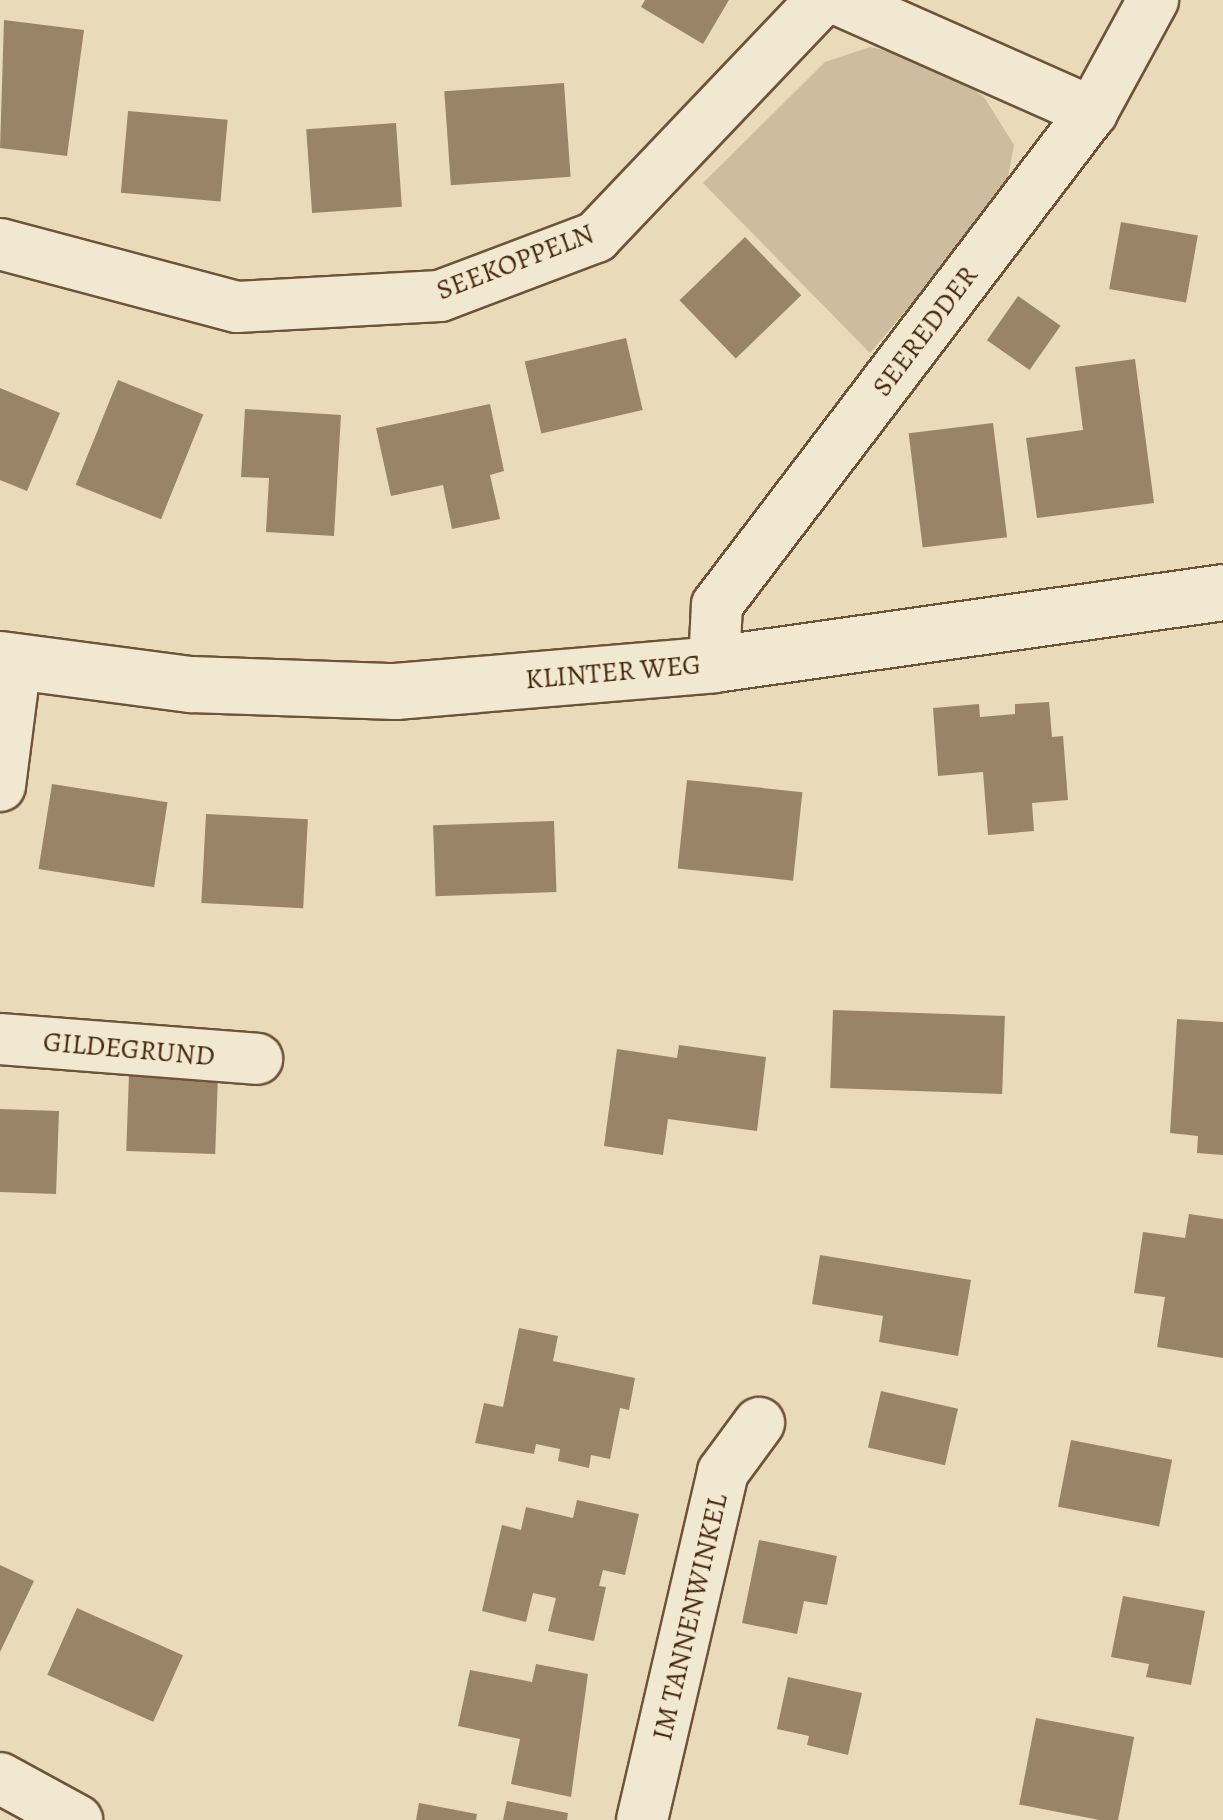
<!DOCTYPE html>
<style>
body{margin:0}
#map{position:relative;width:1223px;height:1820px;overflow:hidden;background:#e9dbba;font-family:Alegreya,serif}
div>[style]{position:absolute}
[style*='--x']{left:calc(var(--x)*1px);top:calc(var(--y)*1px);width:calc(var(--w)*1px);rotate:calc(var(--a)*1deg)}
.green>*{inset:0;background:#cdbc9d}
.building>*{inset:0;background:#9a8467;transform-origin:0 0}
.roads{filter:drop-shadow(2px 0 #6e5338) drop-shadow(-2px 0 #6e5338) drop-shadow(0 2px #6e5338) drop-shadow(0 -2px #6e5338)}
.street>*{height:50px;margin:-25px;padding:0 25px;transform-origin:25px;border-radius:25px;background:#f1e8d2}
.secondary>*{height:55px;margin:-27.5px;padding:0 27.5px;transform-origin:27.5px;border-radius:27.5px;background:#f1e8d2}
span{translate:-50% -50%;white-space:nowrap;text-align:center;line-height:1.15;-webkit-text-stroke:8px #f1e8d2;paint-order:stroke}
.street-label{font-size:28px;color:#45260d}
</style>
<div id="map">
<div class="green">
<div style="clip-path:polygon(870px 47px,935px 62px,984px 97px,1014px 145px,1005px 193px,870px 353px,703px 183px,825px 62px)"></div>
</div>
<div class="building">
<div style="clip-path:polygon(645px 0,729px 0,703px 44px,641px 7px)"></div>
<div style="clip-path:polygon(4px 20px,84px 30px,67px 156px,0 148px)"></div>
<div style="left:564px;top:83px;width:94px;height:120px;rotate:86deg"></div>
<div style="left:128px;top:111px;width:100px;height:82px;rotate:5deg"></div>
<div style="left:396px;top:123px;width:84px;height:90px;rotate:86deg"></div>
<div style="left:1121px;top:222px;width:78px;height:68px;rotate:10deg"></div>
<div style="left:745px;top:237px;width:81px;height:91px;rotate:46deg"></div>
<div style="left:1018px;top:296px;width:52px;height:54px;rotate:35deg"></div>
<div style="left:626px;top:338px;width:74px;height:104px;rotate:77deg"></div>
<div style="clip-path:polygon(1135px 359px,1154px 503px,1037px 518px,1026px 438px,1083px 430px,1075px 367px)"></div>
<div style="left:118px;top:380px;width:92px;height:113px;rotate:22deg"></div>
<div style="clip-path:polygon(0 388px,60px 413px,27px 491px,0 480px)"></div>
<div style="clip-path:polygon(490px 404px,504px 471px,490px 475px,500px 519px,452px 529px,443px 485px,391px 496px,376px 428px)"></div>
<div style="clip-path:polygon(245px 409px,341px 415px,334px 536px,266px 532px,269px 478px,241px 477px)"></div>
<div style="left:993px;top:423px;width:115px;height:85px;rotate:83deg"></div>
<div style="clip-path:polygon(1049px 702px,1052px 737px,1063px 736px,1068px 800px,1032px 803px,1034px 831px,988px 835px,983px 772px,938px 776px,933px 708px,979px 704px,980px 717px,1015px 714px,1015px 704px)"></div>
<div style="left:687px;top:780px;width:116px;height:89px;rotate:6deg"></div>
<div style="left:52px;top:784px;width:117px;height:86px;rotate:9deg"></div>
<div style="left:206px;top:814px;width:102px;height:89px;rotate:3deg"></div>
<div style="left:554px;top:821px;width:71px;height:121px;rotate:88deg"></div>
<div style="left:833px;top:1010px;width:172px;height:78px;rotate:2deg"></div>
<div style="clip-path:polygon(1177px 1019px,1223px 1022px,1223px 1155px,1197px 1153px,1198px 1136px,1170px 1133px)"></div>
<div style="clip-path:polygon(679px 1045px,766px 1057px,757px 1131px,668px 1119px,663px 1155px,604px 1146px,617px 1049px,677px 1058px)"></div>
<div style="left:129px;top:1073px;width:89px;height:78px;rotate:2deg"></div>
<div style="left:0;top:1109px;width:59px;height:83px;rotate:2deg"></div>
<div style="clip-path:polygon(1189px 1214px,1223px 1219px,1223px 1358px,1157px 1347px,1165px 1297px,1134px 1293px,1143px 1232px,1185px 1238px)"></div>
<div style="clip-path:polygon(820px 1255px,971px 1280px,958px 1356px,879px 1342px,883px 1316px,812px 1304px)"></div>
<div style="clip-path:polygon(519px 1328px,558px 1336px,553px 1361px,635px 1378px,629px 1410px,620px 1408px,610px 1459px,591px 1455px,589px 1468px,558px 1461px,560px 1449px,536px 1444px,534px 1454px,475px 1443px,484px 1403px,503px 1407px)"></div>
<div style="left:881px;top:1391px;width:79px;height:58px;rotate:13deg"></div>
<div style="left:1071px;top:1440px;width:103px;height:68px;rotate:11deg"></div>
<div style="clip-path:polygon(577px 1500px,639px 1514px,625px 1575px,603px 1570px,599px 1586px,606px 1587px,594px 1641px,548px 1631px,556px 1598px,533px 1593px,526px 1622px,482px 1611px,502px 1525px,521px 1530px,526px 1507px,573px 1518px)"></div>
<div style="clip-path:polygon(759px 1540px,837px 1556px,827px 1605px,804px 1601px,797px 1634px,742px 1623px)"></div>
<div style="clip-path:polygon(0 1565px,34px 1581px,0 1652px)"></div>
<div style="clip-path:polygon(1123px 1596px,1205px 1611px,1191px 1685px,1146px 1677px,1149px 1664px,1111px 1657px)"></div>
<div style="left:77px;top:1608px;width:116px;height:73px;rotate:24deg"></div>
<div style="clip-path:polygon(536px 1664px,588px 1674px,571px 1797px,511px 1784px,520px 1739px,458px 1726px,470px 1670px,532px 1682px)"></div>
<div style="clip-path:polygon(788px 1677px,862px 1693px,848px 1755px,807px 1745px,809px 1736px,777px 1729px)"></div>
<div style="left:1036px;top:1718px;width:100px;height:88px;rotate:11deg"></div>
<div style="clip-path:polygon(507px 1801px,568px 1813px,567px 1820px,503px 1820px)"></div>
<div style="clip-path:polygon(419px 1803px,477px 1814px,476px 1820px,416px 1820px)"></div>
</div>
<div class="roads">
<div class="street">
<div style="--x:839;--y:0;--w:277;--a:23.9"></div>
<div style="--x:0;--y:244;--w:245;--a:14.9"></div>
<div style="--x:237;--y:307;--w:203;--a:-3.1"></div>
<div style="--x:440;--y:296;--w:167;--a:-20.7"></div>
<div style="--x:596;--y:237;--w:327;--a:-46.4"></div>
<div style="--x:714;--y:664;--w:59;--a:-87.1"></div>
<div style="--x:717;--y:605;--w:619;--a:-52.74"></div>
<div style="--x:1092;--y:112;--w:128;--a:-61.4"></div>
<div style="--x:0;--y:786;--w:126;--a:-82.7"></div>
<div style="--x:0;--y:1039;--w:258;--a:4.4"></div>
<div style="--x:0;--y:1778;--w:88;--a:28.6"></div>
<div style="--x:642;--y:1820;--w:357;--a:-76.9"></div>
<div style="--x:723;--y:1472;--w:61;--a:-53.7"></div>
</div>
<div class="secondary">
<div style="--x:0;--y:659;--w:193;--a:7.5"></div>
<div style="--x:191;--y:684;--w:204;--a:2"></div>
<div style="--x:395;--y:691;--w:320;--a:-4.8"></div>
<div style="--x:714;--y:664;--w:514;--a:-8.05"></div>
</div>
</div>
<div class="street-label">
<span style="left:515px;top:262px;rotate:-21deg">SEEKOPPELN</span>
<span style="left:925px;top:331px;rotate:-53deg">SEEREDDER</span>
<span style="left:613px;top:672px;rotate:-5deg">KLINTER WEG</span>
<span style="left:129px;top:1049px;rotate:5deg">GILDEGRUND</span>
<span style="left:690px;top:1617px;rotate:-77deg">IM TANNENWINKEL</span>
</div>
</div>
